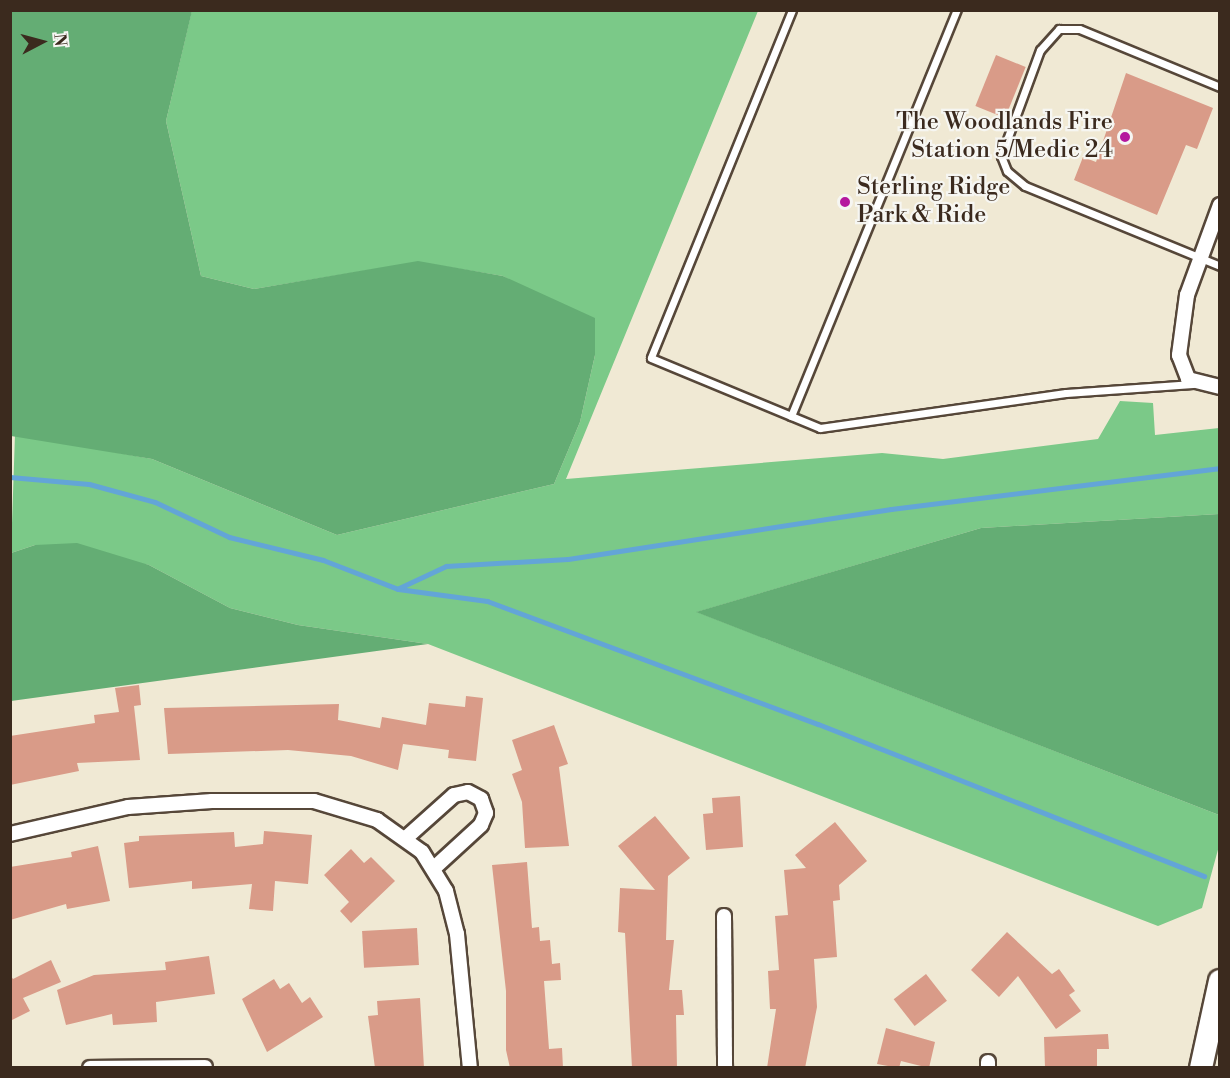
<!DOCTYPE html>
<style>
body{margin:0}
#map{position:relative;width:1230px;height:1078px;overflow:hidden;background:#f0e9d4;font-family:"Libre Bodoni",serif}
div>[style]{position:absolute}
[style*='--x']{left:calc(var(--x)*1px);top:calc(var(--y)*1px);width:calc(var(--w)*1px);rotate:calc(var(--a)*1deg)}
.green>*{inset:0;background:#7bc988}
.forest>*{inset:0;background:#64ad74}
.stream>*{height:5px;margin:-2.5px;padding:0 2.5px;transform-origin:2.5px;border-radius:2.5px;background:#63a5d7}
.building>*{inset:0;background:#d99b88;transform-origin:0 0}
.roads{filter:drop-shadow(2px 0 #564739) drop-shadow(-2px 0 #564739) drop-shadow(0 2px #564739) drop-shadow(0 -2px #564739)}
.lane>*{height:7px;margin:-3.5px;padding:0 3.5px;transform-origin:3.5px;border-radius:3.5px;background:#fff}
.street>*{height:14px;margin:-7px;padding:0 7px;transform-origin:7px;border-radius:7px;background:#fff}
.primary>*{height:22px;margin:-11px;padding:0 11px;transform-origin:11px;border-radius:11px;background:#fff}
.dots>*{width:16px;height:16px;translate:-50% -50%;box-sizing:border-box;border:3px solid #f6f6f2;border-radius:50%}
span{translate:-50% -50%;white-space:nowrap;text-align:center;line-height:1.15;-webkit-text-stroke:4.5px #f6f6f2;paint-order:stroke}
.poi-label{font-size:24px;color:#3b2a1e}
.right{translate:-100% -50%;text-align:right}
.left{translate:0 -50%;text-align:left}
.frame{position:absolute;inset:0;border:12px solid #3b2a1e;pointer-events:none}
.north{position:absolute;left:12px;top:12px;width:60px;height:60px;-webkit-text-stroke:4px #f6f6f2;paint-order:stroke;rotate:84deg;font-size:16px;font-weight:700;line-height:24px;text-align:center;color:#3b2a1e}
.north::after{content:'';display:block;margin:auto;width:21px;height:27px;background:#3b2a1e;clip-path:polygon(50% 0,100% 100%,50% 72%,0 100%)}
</style>
<div id="map">
<div class="green">
<div style="clip-path:polygon(192px 10px,758px 11px,566px 479px,882px 453px,943px 459px,1098px 439px,1120px 401px,1153px 403px,1155px 435px,1219px 428px,1219px 514px,981px 528px,697px 612px,1219px 815px,1219px 846px,1202px 908px,1158px 926px,428px 644px,298px 625px,230px 608px,149px 565px,35px 545px,11px 553px,15px 434px,152px 459px,337px 535px,554px 484px,580px 422px,595px 355px,547px 300px,503px 276px,418px 262px,254px 289px,201px 276px,166px 121px)"></div>
</div>
<div class="forest">
<div style="clip-path:polygon(10px 11px,192px 11px,166px 121px,201px 276px,254px 289px,418px 261px,503px 276px,595px 318px,595px 355px,580px 422px,554px 484px,337px 535px,152px 459px,11px 436px)"></div>
<div style="clip-path:polygon(1219px 514px,1219px 815px,696px 612px,981px 528px)"></div>
<div style="clip-path:polygon(77px 543px,149px 565px,230px 608px,298px 625px,428px 644px,11px 701px,11px 553px,35px 545px)"></div>
</div>
<div class="stream">
<div style="--x:10;--y:477;--w:79;--a:5.1"></div>
<div style="--x:89;--y:484;--w:68;--a:15.3"></div>
<div style="--x:155;--y:502;--w:82;--a:25.3"></div>
<div style="--x:229;--y:537;--w:97;--a:13.7"></div>
<div style="--x:323;--y:560;--w:80;--a:21.1"></div>
<div style="--x:398;--y:589;--w:90;--a:7.7"></div>
<div style="--x:487;--y:601;--w:353;--a:20.4"></div>
<div style="--x:818;--y:724;--w:415;--a:21.5"></div>
<div style="--x:399;--y:588;--w:52;--a:-25.1"></div>
<div style="--x:446;--y:566;--w:122;--a:-3.3"></div>
<div style="--x:568;--y:559;--w:327;--a:-8.8"></div>
<div style="--x:891;--y:509;--w:332;--a:-7.1"></div>
</div>
<div class="building">
<div style="left:996px;top:55px;width:32px;height:55px;rotate:22deg"></div>
<div style="clip-path:polygon(1126px 73px,1213px 108px,1197px 149px,1186px 145px,1157px 215px,1074px 180px,1083px 157px,1096px 162px)"></div>
<div style="clip-path:polygon(139px 685px,141px 705px,134px 706px,140px 760px,77px 763px,79px 771px,10px 785px,10px 736px,95px 723px,94px 715px,119px 712px,115px 688px)"></div>
<div style="clip-path:polygon(466px 696px,483px 698px,476px 761px,448px 758px,449px 750px,403px 744px,398px 770px,351px 756px,288px 750px,168px 754px,164px 708px,339px 704px,338px 720px,380px 728px,382px 717px,426px 725px,429px 703px,465px 707px)"></div>
<div style="clip-path:polygon(554px 725px,568px 764px,559px 767px,569px 846px,525px 848px,522px 802px,512px 774px,522px 770px,512px 740px)"></div>
<div style="clip-path:polygon(740px 796px,743px 847px,706px 850px,703px 814px,713px 813px,712px 798px)"></div>
<div style="clip-path:polygon(655px 816px,690px 858px,668px 876px,666px 940px,674px 940px,669px 990px,682px 990px,684px 1015px,676px 1015px,677px 1068px,632px 1068px,625px 933px,618px 932px,620px 888px,655px 890px,618px 846px)"></div>
<div style="clip-path:polygon(835px 822px,867px 861px,839px 885px,840px 900px,833px 901px,837px 957px,814px 959px,817px 1007px,805px 1068px,767px 1068px,776px 1009px,770px 1009px,768px 971px,779px 970px,775px 916px,788px 915px,784px 870px,806px 868px,795px 855px)"></div>
<div style="clip-path:polygon(264px 831px,312px 835px,308px 884px,275px 881px,273px 911px,249px 909px,252px 884px,192px 889px,192px 881px,129px 888px,124px 843px,139px 841px,139px 836px,234px 832px,235px 847px,263px 844px)"></div>
<div style="clip-path:polygon(98px 846px,110px 901px,67px 909px,66px 904px,10px 920px,10px 867px,72px 857px,71px 852px)"></div>
<div style="clip-path:polygon(351px 849px,364px 863px,371px 857px,395px 881px,351px 923px,340px 911px,349px 902px,324px 875px)"></div>
<div style="clip-path:polygon(527px 862px,532px 928px,539px 927px,540px 941px,550px 940px,552px 964px,560px 963px,561px 980px,544px 981px,549px 1049px,562px 1048px,563px 1068px,510px 1068px,506px 1050px,506px 991px,492px 865px)"></div>
<div style="left:417px;top:928px;width:37px;height:55px;rotate:87deg"></div>
<div style="clip-path:polygon(1007px 932px,1052px 974px,1059px 969px,1075px 991px,1069px 995px,1081px 1011px,1056px 1029px,1018px 976px,999px 997px,971px 970px)"></div>
<div style="clip-path:polygon(209px 956px,215px 994px,156px 1002px,157px 1022px,113px 1025px,112px 1014px,66px 1025px,57px 990px,94px 975px,166px 970px,165px 962px)"></div>
<div style="clip-path:polygon(51px 960px,61px 982px,23px 998px,30px 1011px,10px 1021px,10px 975px,13px 979px)"></div>
<div style="left:926px;top:974px;width:34px;height:41px;rotate:52deg"></div>
<div style="clip-path:polygon(274px 979px,280px 989px,289px 983px,302px 1003px,310px 997px,323px 1017px,267px 1052px,242px 999px)"></div>
<div style="clip-path:polygon(420px 998px,424px 1068px,375px 1068px,368px 1016px,378px 1015px,377px 1001px)"></div>
<div style="clip-path:polygon(886px 1028px,935px 1042px,929px 1068px,901px 1061px,899px 1068px,877px 1064px)"></div>
<div style="clip-path:polygon(1108px 1034px,1109px 1049px,1097px 1049px,1097px 1068px,1045px 1068px,1044px 1037px)"></div>
</div>
<div class="roads">
<div class="lane">
<div style="--x:792;--y:10;--w:375;--a:112.1"></div>
<div style="--x:651;--y:358;--w:183;--a:22.5"></div>
<div style="--x:820;--y:428;--w:248;--a:-8.1"></div>
<div style="--x:1066;--y:393;--w:127;--a:-4.1"></div>
<div style="--x:1220;--y:87;--w:152;--a:-157.6"></div>
<div style="--x:1079;--y:29;--w:20;--a:180"></div>
<div style="--x:1059;--y:29;--w:28;--a:132"></div>
<div style="--x:1040;--y:50;--w:113;--a:110.2"></div>
<div style="--x:1001;--y:156;--w:16;--a:68"></div>
<div style="--x:1007;--y:171;--w:23;--a:40"></div>
<div style="--x:1025;--y:186;--w:211;--a:22.3"></div>
<div style="--x:791;--y:416;--w:439;--a:-67.8"></div>
</div>
<div class="street">
<div style="--x:1220;--y:205;--w:96;--a:110.1"></div>
<div style="--x:1187;--y:295;--w:61;--a:97.6"></div>
<div style="--x:1179;--y:355;--w:26;--a:69"></div>
<div style="--x:1188;--y:379;--w:33;--a:14"></div>
<div style="--x:10;--y:834;--w:121;--a:-12.9"></div>
<div style="--x:128;--y:807;--w:84;--a:-4.1"></div>
<div style="--x:212;--y:801;--w:102;--a:0"></div>
<div style="--x:314;--y:801;--w:66;--a:16.8"></div>
<div style="--x:377;--y:820;--w:55;--a:35.4"></div>
<div style="--x:422;--y:852;--w:46;--a:58.4"></div>
<div style="--x:446;--y:891;--w:44;--a:75.7"></div>
<div style="--x:457;--y:934;--w:135;--a:84.5"></div>
<div style="--x:407;--y:837;--w:63;--a:-41.8"></div>
<div style="--x:454;--y:795;--w:14;--a:-12"></div>
<div style="--x:468;--y:792;--w:15;--a:28"></div>
<div style="--x:481;--y:799;--w:15;--a:70"></div>
<div style="--x:486;--y:813;--w:13;--a:113"></div>
<div style="--x:481;--y:825;--w:64;--a:137.5"></div>
<div style="--x:724;--y:916;--w:152;--a:89.6"></div>
<div style="--x:90;--y:1068;--w:115;--a:-0.5"></div>
<div style="--x:988;--y:1068;--w:6;--a:-90"></div>
</div>
<div class="primary">
<div style="--x:1201;--y:1068;--w:89;--a:-77.7"></div>
</div>
</div>
<div class="dots">
<div style="left:1125px;top:137px;background:#b5179e"></div>
<div style="left:845px;top:202px;background:#b5179e"></div>
</div>
<div class="poi-label">
<span class="right" style="left:1113px;top:137px">The Woodlands Fire<br>Station 5/Medic 24</span>
<span class="left" style="left:857px;top:202px">Sterling Ridge<br>Park &amp; Ride</span>
</div>
<div class="frame"></div>
<div class="north">N</div>
</div>
